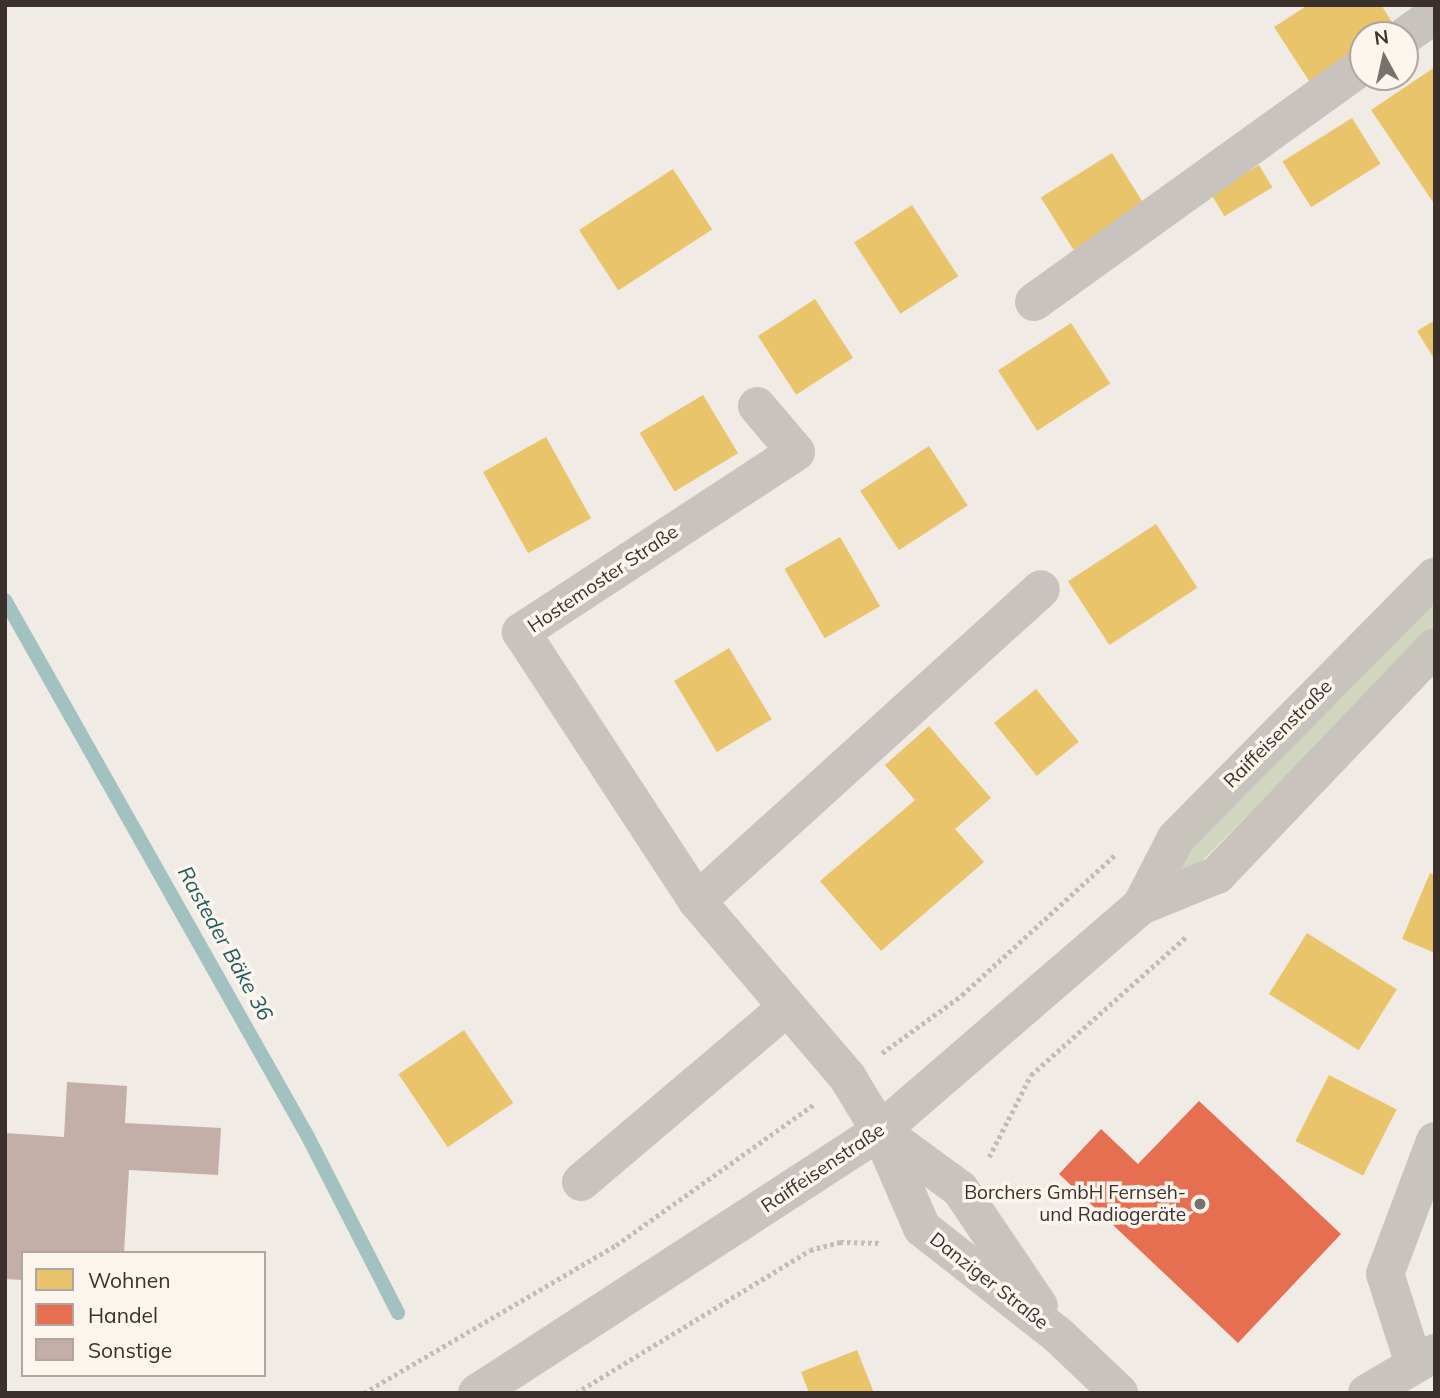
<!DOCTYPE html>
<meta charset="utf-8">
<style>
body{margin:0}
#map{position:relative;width:1440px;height:1398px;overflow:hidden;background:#f0ebe5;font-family:Mulish,sans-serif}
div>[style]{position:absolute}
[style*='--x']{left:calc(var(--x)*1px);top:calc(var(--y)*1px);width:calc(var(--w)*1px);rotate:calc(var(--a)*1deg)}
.green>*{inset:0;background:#d1d6bf}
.homes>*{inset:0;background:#e9c46a;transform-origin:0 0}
.shops>*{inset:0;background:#e76f51}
.stream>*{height:14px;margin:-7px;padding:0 7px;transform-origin:7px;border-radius:7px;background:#a1c2c1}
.building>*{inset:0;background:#c3afa7}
.path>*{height:4.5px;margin-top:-2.25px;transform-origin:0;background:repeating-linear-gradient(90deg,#c2bbb6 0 3.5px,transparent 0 7px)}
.minor>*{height:38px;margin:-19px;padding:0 19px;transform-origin:19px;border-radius:19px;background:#c9c3be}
.dots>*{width:19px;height:19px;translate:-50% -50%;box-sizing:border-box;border:4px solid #fbf5ee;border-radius:50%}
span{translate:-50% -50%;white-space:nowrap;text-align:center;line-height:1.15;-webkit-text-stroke:7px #fbf5ee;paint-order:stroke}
.street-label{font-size:19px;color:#3b302b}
.poi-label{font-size:19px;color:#3b302b}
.right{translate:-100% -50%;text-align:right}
.water-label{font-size:21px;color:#1f5a5e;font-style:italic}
.frame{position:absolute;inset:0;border:7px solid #3b302b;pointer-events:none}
.legend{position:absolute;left:21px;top:1251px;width:245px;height:126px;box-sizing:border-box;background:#fbf5ee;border:2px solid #aea6a0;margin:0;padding:9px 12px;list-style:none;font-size:21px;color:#3b302b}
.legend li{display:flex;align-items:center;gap:14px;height:35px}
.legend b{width:35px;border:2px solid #aea6a0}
.north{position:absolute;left:1349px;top:21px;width:70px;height:70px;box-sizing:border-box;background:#fbf5ee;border:2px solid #aea6a0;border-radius:50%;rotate:352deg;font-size:19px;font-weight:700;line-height:28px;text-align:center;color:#3b302b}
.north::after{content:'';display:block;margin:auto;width:24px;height:32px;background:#7a716c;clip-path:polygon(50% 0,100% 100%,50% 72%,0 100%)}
</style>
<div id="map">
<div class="green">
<div style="clip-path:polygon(1435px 596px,1435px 627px,1182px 881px,1173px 863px)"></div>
</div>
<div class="homes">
<div style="clip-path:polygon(1308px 5px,1381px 5px,1396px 28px,1363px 35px,1363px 50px,1311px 84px,1274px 27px)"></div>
<div style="clip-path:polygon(1435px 67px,1435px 205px,1371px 110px)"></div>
<div style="left:1352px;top:118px;width:54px;height:82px;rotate:58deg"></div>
<div style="left:1112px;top:153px;width:62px;height:84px;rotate:58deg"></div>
<div style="left:1259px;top:165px;width:26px;height:56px;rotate:59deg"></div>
<div style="left:673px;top:169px;width:72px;height:112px;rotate:57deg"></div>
<div style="left:912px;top:205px;width:85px;height:69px;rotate:57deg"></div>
<div style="left:815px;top:299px;width:70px;height:68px;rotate:57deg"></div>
<div style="clip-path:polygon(1435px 320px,1435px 360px,1417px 331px)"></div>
<div style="left:1071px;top:323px;width:72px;height:87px;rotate:57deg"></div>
<div style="left:703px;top:395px;width:68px;height:74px;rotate:59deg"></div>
<div style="left:546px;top:437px;width:93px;height:72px;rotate:61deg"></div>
<div style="left:929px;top:446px;width:71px;height:82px;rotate:57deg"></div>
<div style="left:1156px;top:524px;width:76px;height:105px;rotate:57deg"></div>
<div style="left:840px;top:537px;width:80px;height:64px;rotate:60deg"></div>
<div style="left:729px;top:648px;width:83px;height:64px;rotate:59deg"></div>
<div style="left:1036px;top:689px;width:68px;height:54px;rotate:51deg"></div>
<div style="clip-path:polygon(929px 726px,991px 798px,955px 829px,984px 862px,881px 951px,820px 881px,915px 800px,885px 765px)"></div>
<div style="clip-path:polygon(1430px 873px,1435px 875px,1435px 953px,1402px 939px)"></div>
<div style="left:1307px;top:933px;width:106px;height:72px;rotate:32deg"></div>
<div style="left:464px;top:1030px;width:88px;height:79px;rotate:56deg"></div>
<div style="left:1329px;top:1075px;width:76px;height:74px;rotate:27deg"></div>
<div style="clip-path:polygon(857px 1350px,874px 1393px,809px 1393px,801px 1372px)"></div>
</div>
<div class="shops">
<div style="clip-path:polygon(1199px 1101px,1341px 1234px,1238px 1343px,1059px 1174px,1101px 1129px,1138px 1164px)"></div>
</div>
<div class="stream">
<div style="--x:5;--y:600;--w:614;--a:60.56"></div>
<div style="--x:307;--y:1135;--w:200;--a:62.9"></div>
</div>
<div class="building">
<div style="clip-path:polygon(67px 1082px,127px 1086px,125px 1123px,221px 1128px,218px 1175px,129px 1170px,124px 1253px,23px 1253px,23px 1280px,5px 1279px,5px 1133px,64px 1137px)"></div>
</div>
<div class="path">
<div style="--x:882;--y:1053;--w:99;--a:-35.9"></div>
<div style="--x:962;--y:995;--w:210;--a:-42.5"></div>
<div style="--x:989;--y:1157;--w:92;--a:-62.9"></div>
<div style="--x:1031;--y:1075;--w:210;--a:-41.7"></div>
<div style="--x:364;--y:1393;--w:292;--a:-30.4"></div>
<div style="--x:616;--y:1245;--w:242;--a:-35.4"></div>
<div style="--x:576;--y:1393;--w:274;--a:-31.4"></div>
<div style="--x:810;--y:1250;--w:31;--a:-15"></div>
<div style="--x:840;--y:1242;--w:41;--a:1.4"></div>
</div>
<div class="minor">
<div style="--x:1405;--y:36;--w:37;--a:-36"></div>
<div style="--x:1034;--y:302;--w:405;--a:-35.7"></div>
<div style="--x:757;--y:406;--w:60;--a:49.7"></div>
<div style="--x:796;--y:452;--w:329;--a:146.8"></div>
<div style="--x:521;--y:632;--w:321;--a:56.8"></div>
<div style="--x:697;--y:901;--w:233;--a:49.5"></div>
<div style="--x:848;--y:1078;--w:62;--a:58.9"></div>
<div style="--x:880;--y:1131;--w:106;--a:66.6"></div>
<div style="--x:922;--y:1228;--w:174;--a:38.2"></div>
<div style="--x:1059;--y:1336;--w:83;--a:43.5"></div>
<div style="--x:697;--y:901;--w:464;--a:-42.2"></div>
<div style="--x:1141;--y:906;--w:76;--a:-62.8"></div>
<div style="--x:1176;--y:838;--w:368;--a:-45.3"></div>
<div style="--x:882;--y:1132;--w:97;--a:36.2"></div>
<div style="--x:960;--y:1189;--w:141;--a:56"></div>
<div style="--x:581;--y:1182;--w:270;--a:-40.3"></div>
<div style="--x:1413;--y:1361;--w:91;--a:-107.8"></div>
<div style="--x:1385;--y:1274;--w:142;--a:-69.4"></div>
<div style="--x:477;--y:1393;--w:481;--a:-33"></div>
<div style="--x:880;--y:1131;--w:345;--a:-40.8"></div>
<div style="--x:1141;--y:906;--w:82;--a:-22.2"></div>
<div style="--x:1217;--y:875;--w:315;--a:-46.3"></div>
<div style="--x:1367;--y:1393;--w:79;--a:-30.5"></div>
</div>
<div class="dots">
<div style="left:1200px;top:1204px;background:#7a716c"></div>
</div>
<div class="street-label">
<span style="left:603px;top:579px;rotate:-34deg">Hostemoster Straße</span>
<span style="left:1278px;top:734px;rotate:-45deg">Raiffeisenstraße</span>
<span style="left:823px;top:1168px;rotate:-34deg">Raiffeisenstraße</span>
<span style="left:989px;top:1281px;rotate:38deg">Danziger Straße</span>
</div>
<div class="poi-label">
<span class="right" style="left:1186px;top:1204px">Borchers GmbH Fernseh-<br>und Radiogeräte</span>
</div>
<div class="water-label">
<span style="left:226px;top:943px;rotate:61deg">Rasteder Bäke 36</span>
</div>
<div class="frame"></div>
<ul class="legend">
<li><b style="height:19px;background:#e9c46a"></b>Wohnen</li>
<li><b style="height:19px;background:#e76f51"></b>Handel</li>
<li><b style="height:19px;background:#c3afa7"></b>Sonstige</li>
</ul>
<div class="north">N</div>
</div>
